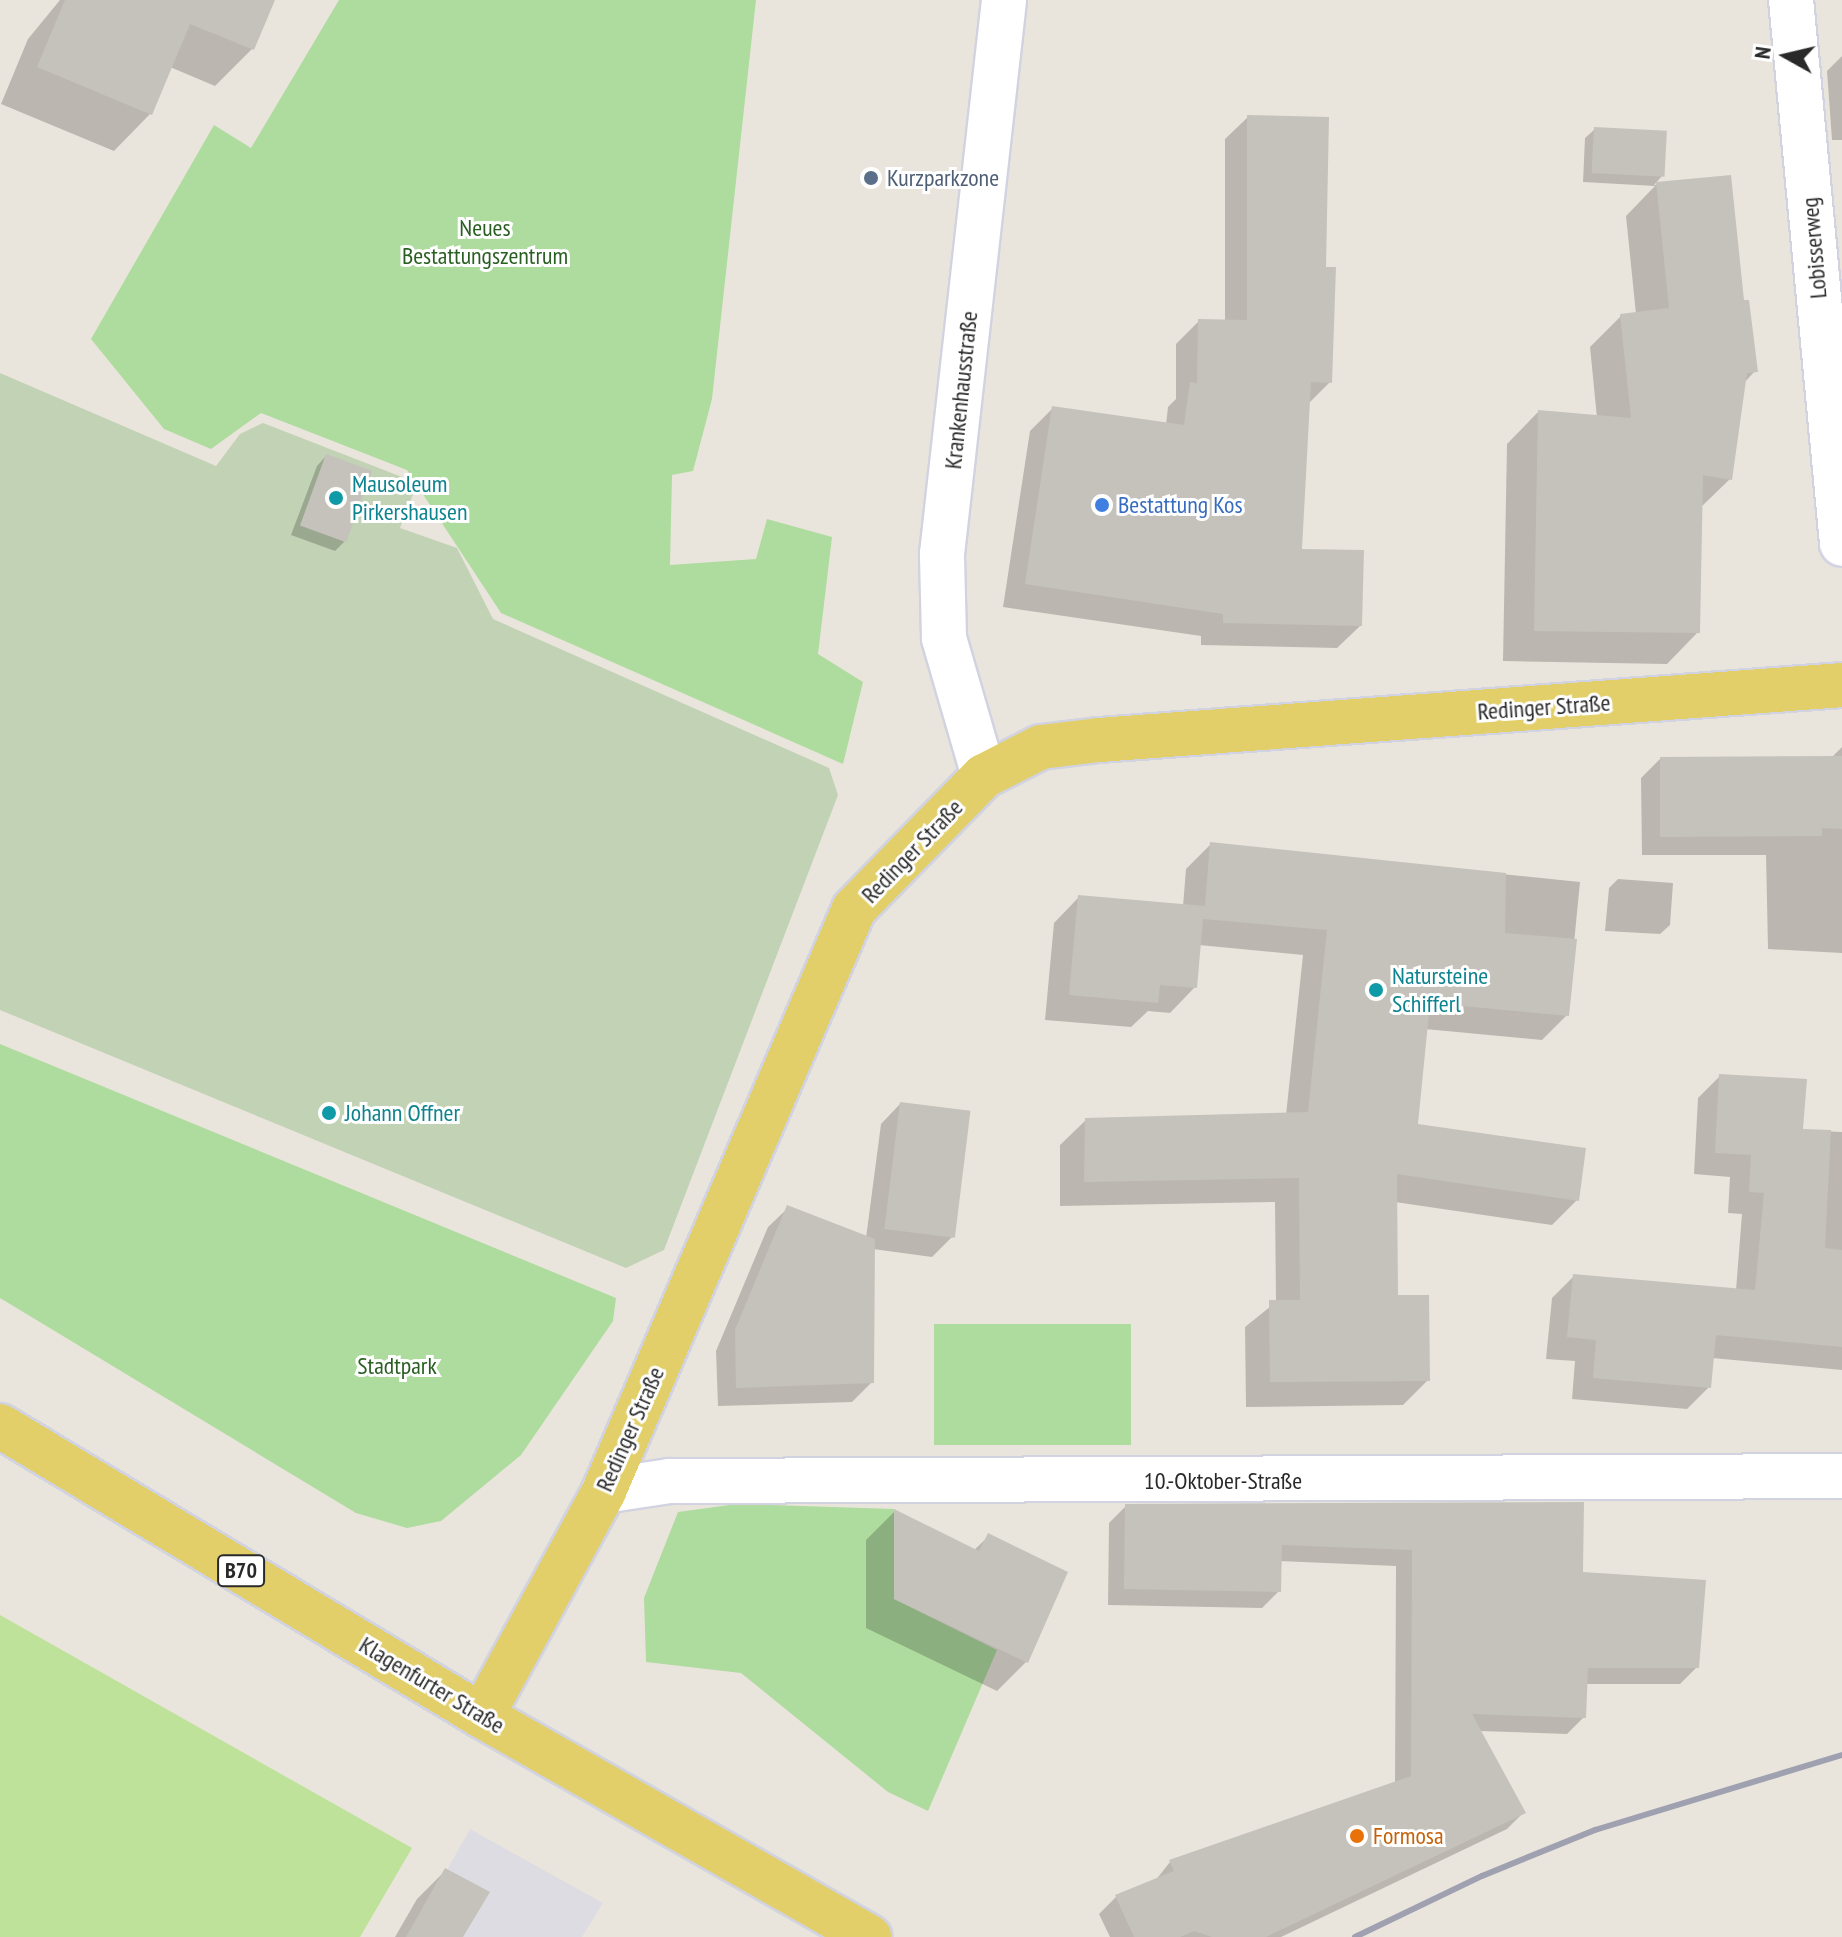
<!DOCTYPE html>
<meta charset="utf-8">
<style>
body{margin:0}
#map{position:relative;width:1842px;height:1937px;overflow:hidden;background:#eae5dc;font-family:"PT Sans Narrow",sans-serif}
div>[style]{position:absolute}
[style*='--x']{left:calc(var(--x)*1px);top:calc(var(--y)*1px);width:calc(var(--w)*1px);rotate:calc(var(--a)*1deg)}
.industrial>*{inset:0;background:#dedce3}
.green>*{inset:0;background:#aedb9e;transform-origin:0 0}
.cemetery>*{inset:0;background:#c1d2b5}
.pitch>*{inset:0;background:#bee29a}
.shadow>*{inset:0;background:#0003}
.building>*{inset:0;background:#c5c2bc;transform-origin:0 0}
.roads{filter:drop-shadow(2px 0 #d1d3e0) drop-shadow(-2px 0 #d1d3e0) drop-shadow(0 2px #d1d3e0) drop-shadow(0 -2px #d1d3e0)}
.minor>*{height:44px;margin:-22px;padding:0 22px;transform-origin:22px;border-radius:22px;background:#fff}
.major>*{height:44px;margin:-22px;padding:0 22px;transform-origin:22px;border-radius:22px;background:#e2cf69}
.rail>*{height:6px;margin:-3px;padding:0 3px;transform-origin:3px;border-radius:3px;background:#9fa1b1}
.dots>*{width:22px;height:22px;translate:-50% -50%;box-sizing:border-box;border:4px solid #fff;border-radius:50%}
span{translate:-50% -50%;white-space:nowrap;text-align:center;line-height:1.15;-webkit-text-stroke:6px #fff;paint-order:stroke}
.shield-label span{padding:2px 6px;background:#fff;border:2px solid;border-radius:6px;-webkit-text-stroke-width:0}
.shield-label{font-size:22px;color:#292929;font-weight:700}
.service-label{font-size:24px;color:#4e5e75}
.left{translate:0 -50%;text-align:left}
.park-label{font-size:24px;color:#295e21}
.street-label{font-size:24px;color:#292929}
.culture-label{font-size:24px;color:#0d838f}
.shop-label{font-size:24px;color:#366cbe}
.food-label{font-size:24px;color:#c56008}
.north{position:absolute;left:1746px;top:16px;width:80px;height:80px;-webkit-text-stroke:6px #fff;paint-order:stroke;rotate:278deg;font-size:22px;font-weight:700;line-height:32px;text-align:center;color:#292929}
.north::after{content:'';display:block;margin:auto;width:28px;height:36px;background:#292929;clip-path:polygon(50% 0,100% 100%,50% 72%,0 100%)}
</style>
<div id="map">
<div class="industrial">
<div style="clip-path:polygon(470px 1829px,603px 1903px,582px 1937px,409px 1937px)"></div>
</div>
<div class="green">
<div style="clip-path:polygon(339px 0,756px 0,712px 399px,693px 471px,672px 475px,670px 565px,756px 559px,767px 519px,832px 537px,818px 654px,863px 682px,843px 764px,501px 613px,407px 470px,261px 413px,211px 449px,164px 429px,91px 339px,214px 125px,251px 148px)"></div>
<div style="clip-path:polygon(0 1044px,616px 1298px,613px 1321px,521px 1455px,441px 1521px,407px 1528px,356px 1513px,0 1298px)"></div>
<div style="left:934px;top:1324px;width:197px;height:121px"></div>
<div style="clip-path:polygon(737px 1504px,894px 1509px,894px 1599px,997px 1650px,928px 1811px,888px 1792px,741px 1673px,646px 1662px,644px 1598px,678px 1512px)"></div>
</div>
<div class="cemetery">
<div style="clip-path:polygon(0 373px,216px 466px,240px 434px,263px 423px,402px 477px,413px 494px,400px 528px,457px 548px,493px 619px,829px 768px,838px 795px,664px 1250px,626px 1268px,0 1010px)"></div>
</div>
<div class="pitch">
<div style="clip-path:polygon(0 1615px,412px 1848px,360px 1937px,0 1937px)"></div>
</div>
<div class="shadow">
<div style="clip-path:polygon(60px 0,273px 0,252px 49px,215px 86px,170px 67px,150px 114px,114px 151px,1px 104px,28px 39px)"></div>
<div style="clip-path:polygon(1842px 56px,1842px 140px,1832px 140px,1827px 71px)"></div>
<div style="clip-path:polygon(1248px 117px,1324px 269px,1330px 382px,1307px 405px,1300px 551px,1360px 626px,1337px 648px,1201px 645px,1201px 636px,1003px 607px,1030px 431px,1053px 408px,1166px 425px,1168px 407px,1176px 399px,1176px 344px,1199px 321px,1225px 322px,1225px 139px)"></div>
<div style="clip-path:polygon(1595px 129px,1662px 176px,1654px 185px,1729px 177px,1742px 303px,1755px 371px,1743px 384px,1730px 479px,1700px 508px,1698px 632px,1667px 664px,1503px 661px,1507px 444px,1538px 412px,1597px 418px,1590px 347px,1621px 316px,1636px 314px,1626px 216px,1655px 186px,1583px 182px,1585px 138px)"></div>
<div style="clip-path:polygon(326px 456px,344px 542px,335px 551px,291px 535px,317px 466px)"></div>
<div style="clip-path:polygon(1842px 747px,1842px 953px,1768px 949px,1766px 855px,1642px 855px,1641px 778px,1660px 759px,1831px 758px)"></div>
<div style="clip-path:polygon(1211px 844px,1580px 882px,1567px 1015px,1542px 1040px,1425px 1029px,1415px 1126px,1577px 1200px,1552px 1225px,1395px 1202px,1396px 1297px,1428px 1380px,1403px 1405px,1246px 1407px,1245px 1327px,1276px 1302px,1275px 1202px,1060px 1206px,1060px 1145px,1086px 1120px,1286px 1115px,1303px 955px,1199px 945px,1195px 987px,1170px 1013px,1148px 1011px,1131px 1027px,1045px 1020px,1054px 923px,1079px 897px,1183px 906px,1186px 869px)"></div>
<div style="clip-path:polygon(1618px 879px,1673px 883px,1670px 925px,1660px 934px,1605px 931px,1609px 888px)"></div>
<div style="clip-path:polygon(1720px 1076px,1801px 1130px,1842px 1132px,1842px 1370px,1712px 1358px,1709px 1387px,1687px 1409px,1572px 1399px,1575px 1361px,1546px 1359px,1552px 1298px,1574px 1276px,1736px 1290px,1742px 1214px,1728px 1213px,1730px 1177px,1694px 1174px,1698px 1098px)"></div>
<div style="clip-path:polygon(900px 1104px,952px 1237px,932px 1257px,873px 1249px,872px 1382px,852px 1402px,718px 1406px,716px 1351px,768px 1227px,788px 1208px,866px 1238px,881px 1124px)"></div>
<div style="clip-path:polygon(1126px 1506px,1581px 1574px,1697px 1667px,1680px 1684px,1585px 1684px,1584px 1717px,1567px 1734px,1479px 1731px,1523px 1813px,1507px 1829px,1281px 1937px,1110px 1937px,1099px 1914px,1116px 1897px,1155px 1881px,1170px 1862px,1395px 1784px,1396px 1566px,1279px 1561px,1279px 1591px,1262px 1608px,1108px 1605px,1109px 1523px)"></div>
<div style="clip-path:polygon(894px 1512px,973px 1551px,989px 1536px,1065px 1573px,1026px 1662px,997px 1691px,866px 1628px,866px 1540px)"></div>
<div style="clip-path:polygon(446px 1870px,461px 1937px,395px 1937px,417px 1899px)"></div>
</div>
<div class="building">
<div style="clip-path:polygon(65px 0,275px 0,254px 50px,190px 24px,152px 115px,37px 67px)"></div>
<div style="clip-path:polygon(1247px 115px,1329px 117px,1326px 267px,1336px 267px,1332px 383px,1311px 382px,1302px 549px,1364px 550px,1362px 626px,1223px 623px,1223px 614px,1025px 584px,1052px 406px,1184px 425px,1190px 382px,1197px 383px,1198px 319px,1247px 320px)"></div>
<div style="left:1594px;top:127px;width:73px;height:46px;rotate:3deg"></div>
<div style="clip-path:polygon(1731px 175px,1744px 300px,1749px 300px,1758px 372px,1747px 373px,1732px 480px,1703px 475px,1700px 633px,1534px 631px,1538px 410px,1631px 418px,1620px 314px,1669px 308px,1656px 182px)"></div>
<div style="left:326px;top:454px;width:49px;height:76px;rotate:20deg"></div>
<div style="clip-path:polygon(1842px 756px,1842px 829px,1822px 828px,1822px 836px,1660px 837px,1660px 757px)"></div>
<div style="clip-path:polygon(1210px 842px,1506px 873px,1505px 933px,1577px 939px,1569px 1016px,1430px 1003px,1418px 1124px,1586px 1148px,1579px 1201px,1397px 1174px,1398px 1295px,1429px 1295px,1430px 1381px,1270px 1382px,1269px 1300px,1300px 1300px,1299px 1178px,1084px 1182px,1085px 1118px,1308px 1112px,1327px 930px,1203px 919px,1197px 988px,1160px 985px,1158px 1003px,1069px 995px,1078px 895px,1205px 906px)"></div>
<div style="clip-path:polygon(1719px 1074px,1807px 1079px,1803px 1129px,1831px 1130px,1825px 1248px,1842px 1250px,1842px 1347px,1716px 1335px,1711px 1388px,1593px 1378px,1596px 1340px,1567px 1337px,1573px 1274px,1755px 1290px,1764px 1193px,1749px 1192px,1751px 1155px,1715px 1153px)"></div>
<div style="left:900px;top:1102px;width:71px;height:128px;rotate:7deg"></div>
<div style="clip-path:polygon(787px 1205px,875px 1239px,874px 1383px,736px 1388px,735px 1330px)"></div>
<div style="clip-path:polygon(1584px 1502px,1583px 1572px,1706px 1580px,1699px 1668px,1588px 1668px,1586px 1718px,1472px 1714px,1526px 1813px,1266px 1937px,1212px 1937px,1194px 1931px,1180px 1937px,1134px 1937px,1115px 1895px,1174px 1871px,1169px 1860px,1411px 1776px,1412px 1550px,1282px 1545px,1281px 1592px,1124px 1589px,1125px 1504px)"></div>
<div style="clip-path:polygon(894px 1509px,979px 1551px,988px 1533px,1068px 1572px,1028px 1663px,894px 1599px)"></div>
<div style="clip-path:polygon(445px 1868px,490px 1892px,463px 1937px,406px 1937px)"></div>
</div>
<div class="roads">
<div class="minor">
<div style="--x:1791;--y:0;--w:546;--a:84.64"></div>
<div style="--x:984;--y:776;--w:144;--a:-106.2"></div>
<div style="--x:944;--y:638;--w:84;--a:-91.4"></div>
<div style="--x:942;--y:554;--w:557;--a:-83.61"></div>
<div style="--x:604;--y:1491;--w:66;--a:-8.7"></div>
<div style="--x:669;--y:1481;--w:1173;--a:-0.24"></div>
</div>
<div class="major">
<div style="--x:0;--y:1426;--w:563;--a:31.03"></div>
<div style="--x:482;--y:1716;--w:446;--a:29.7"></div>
<div style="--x:482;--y:1716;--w:256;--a:-61.5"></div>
<div style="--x:604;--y:1491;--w:633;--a:-66.75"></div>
<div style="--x:854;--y:909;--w:186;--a:-45.7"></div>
<div style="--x:984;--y:776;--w:64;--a:-27"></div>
<div style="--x:1041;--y:747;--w:58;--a:-6.9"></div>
<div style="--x:1099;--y:740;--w:745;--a:-4.23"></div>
</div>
</div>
<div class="rail">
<div style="--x:1355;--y:1937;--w:141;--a:-25.7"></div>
<div style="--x:1482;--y:1876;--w:122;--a:-22.2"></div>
<div style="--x:1595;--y:1830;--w:258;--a:-16.9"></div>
</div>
<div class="dots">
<div style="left:871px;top:178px;background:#5c6f8a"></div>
<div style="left:336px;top:498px;background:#0f9aa8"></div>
<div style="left:1102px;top:505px;background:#3f7fe0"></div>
<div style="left:1376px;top:990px;background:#0f9aa8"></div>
<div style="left:329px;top:1113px;background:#0f9aa8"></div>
<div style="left:1357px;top:1836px;background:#e8710a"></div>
</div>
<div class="shield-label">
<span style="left:241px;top:1571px">B70</span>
</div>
<div class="service-label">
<span class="left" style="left:887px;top:178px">Kurzparkzone</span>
</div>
<div class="park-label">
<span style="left:485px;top:242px">Neues<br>Bestattungszentrum</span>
<span style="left:397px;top:1366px">Stadtpark</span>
</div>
<div class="street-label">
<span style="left:1814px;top:248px;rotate:-95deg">Lobisserweg</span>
<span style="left:961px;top:390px;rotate:-84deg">Krankenhausstraße</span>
<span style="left:1544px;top:707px;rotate:-4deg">Redinger Straße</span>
<span style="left:912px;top:851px;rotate:-46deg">Redinger Straße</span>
<span style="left:630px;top:1429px;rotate:-66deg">Redinger Straße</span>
<span style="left:1223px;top:1481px">10.-Oktober-Straße</span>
<span style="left:432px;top:1685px;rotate:31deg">Klagenfurter Straße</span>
</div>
<div class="culture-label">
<span class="left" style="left:352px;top:498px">Mausoleum<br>Pirkershausen</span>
<span class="left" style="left:1392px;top:990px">Natursteine<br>Schifferl</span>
<span class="left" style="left:345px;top:1113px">Johann Offner</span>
</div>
<div class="shop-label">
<span class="left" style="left:1118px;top:505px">Bestattung Kos</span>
</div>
<div class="food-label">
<span class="left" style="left:1373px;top:1836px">Formosa</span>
</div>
<div class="north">N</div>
</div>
